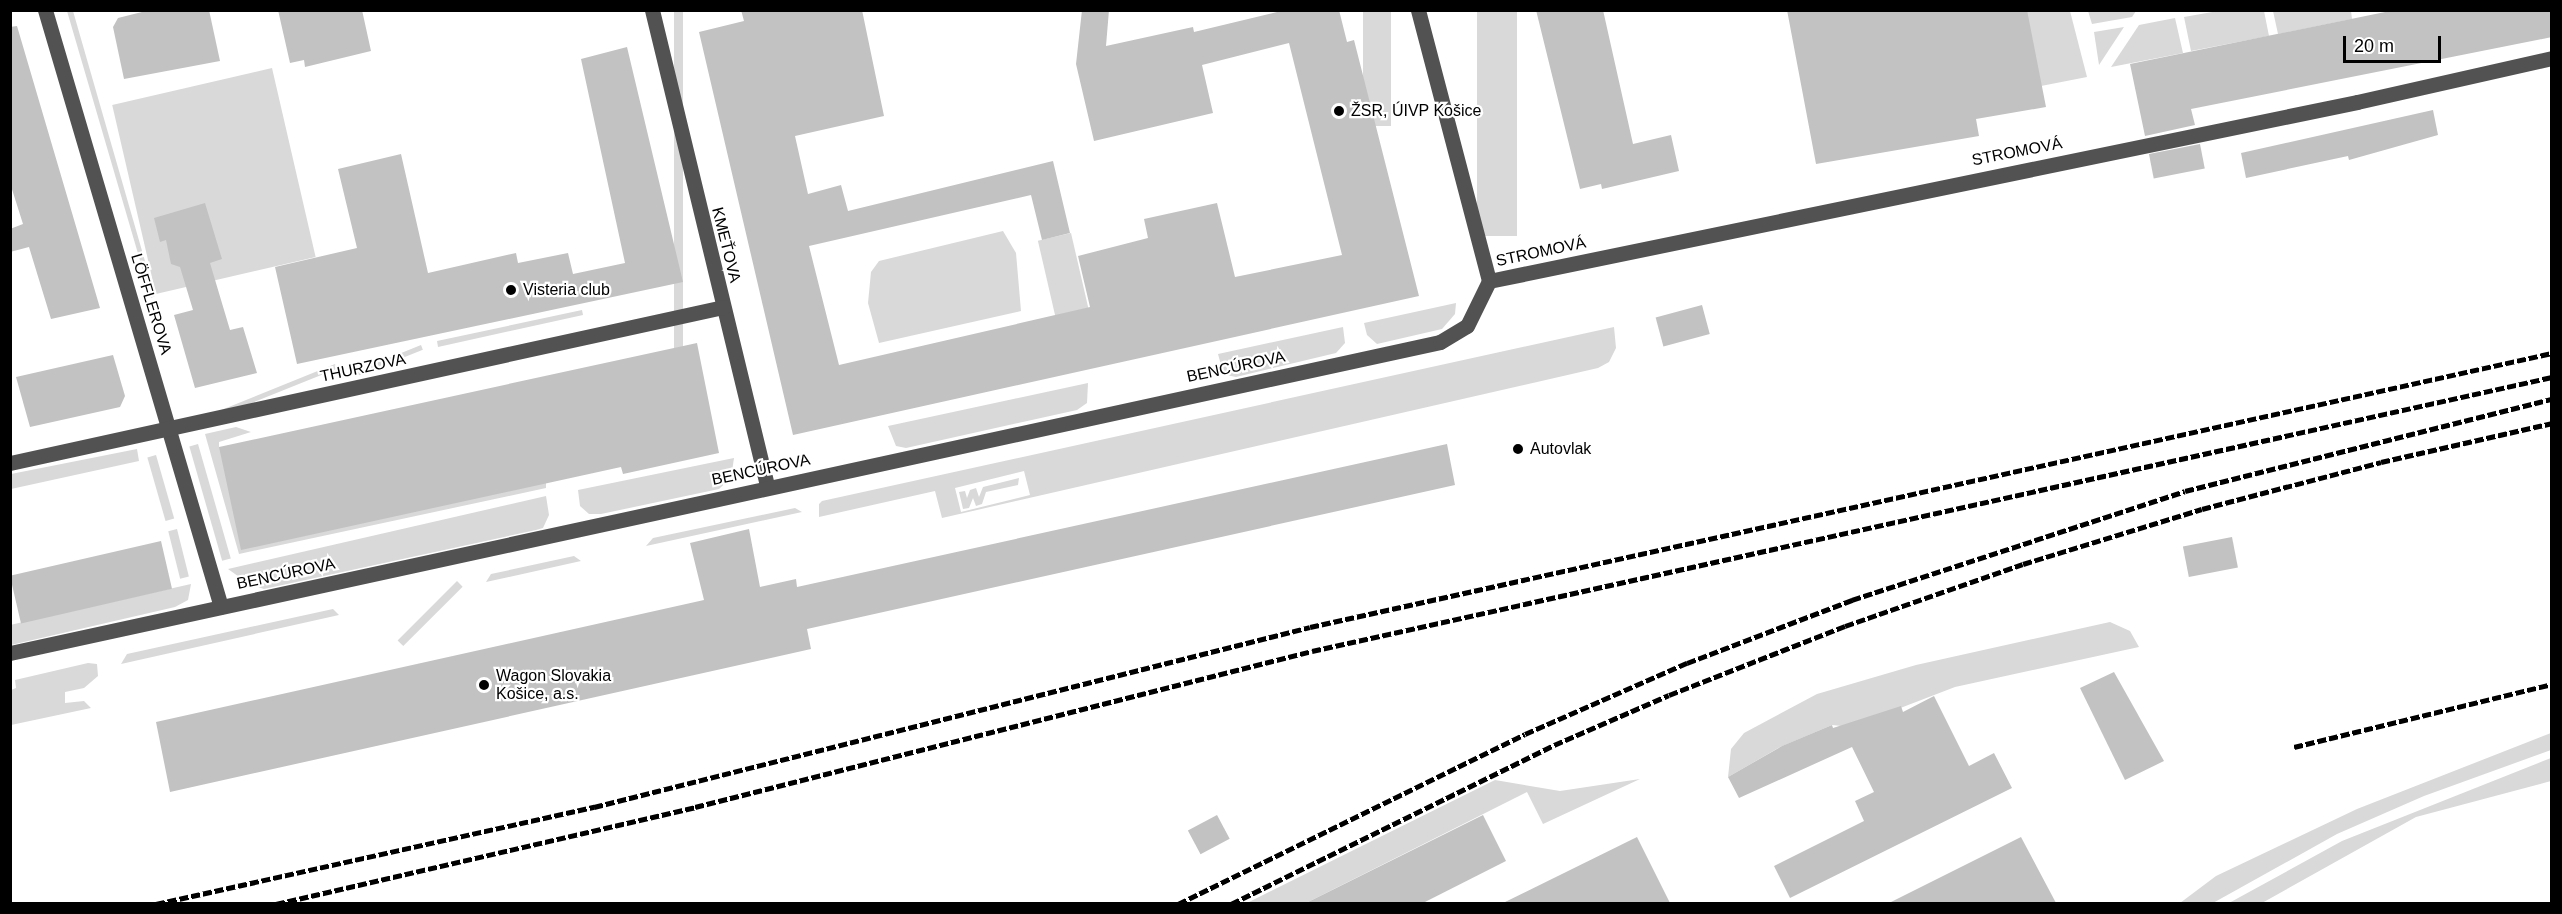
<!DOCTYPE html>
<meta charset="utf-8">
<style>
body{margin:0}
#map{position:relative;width:2562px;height:914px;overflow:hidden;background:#fff;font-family:Arial,sans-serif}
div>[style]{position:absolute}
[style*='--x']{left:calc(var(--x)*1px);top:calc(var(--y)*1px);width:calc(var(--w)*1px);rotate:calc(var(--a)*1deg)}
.green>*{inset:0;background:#d9d9d9;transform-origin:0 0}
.building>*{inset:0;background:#c2c2c2;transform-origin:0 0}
.minor>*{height:15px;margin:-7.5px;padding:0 7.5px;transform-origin:7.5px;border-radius:7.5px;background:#525252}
.rail>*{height:4.5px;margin-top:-2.25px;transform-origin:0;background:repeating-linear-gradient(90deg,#000 0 9px,transparent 0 12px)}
.dots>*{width:16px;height:16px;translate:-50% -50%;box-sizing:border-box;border:3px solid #fff;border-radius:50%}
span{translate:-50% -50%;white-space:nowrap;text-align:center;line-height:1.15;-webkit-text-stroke:4.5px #fff;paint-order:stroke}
.poi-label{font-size:16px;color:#000}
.left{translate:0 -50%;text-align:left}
.street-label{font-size:16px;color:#000}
.frame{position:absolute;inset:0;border:12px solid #000;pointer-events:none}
.scale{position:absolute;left:2343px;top:36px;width:98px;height:27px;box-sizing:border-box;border:3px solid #000;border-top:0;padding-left:8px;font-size:18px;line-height:21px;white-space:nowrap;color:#000;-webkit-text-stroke:4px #fff;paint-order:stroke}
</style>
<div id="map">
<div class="green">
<div style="clip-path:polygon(67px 11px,73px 11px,155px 296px,151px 298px)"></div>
<div style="left:674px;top:11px;width:9px;height:441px"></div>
<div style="left:1363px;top:11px;width:28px;height:115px"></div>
<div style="left:1477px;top:11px;width:40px;height:225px"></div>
<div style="clip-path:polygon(2026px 11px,2070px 11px,2087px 77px,2041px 86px)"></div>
<div style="clip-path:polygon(2088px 11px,2088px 10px,2136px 11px,2132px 17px,2092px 24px)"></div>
<div style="clip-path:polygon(2218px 11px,2264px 11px,2269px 36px,2191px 51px,2184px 17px)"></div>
<div style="clip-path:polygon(2273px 11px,2351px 11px,2352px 19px,2278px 34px)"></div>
<div style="clip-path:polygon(2175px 18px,2183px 53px,2111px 67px,2139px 25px)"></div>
<div style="clip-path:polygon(2124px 27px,2099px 65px,2094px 32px)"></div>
<div style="left:272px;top:68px;width:194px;height:164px;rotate:77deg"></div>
<div style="clip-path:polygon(1003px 231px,1016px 253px,1021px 311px,879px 343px,868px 303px,871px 272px,879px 261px)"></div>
<div style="left:1071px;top:233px;width:77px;height:34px;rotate:77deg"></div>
<div style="clip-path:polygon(1456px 303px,1455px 314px,1442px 329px,1377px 344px,1367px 335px,1364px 323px)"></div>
<div style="clip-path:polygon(582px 310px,583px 315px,438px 347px,437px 341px)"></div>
<div style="clip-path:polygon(1343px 327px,1345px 343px,1336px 353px,1236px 377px,1226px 375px,1222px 369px,1218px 354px)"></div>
<div style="clip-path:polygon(evenodd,1614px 327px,1616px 348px,1609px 362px,1598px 368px,942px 518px,935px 491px,819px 517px,819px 504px,822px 501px,1614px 327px,1024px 471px,1030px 495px,961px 512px,955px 488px,1024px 471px)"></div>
<div style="left:421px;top:345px;width:5px;height:72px;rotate:68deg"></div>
<div style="left:335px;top:364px;width:5px;height:144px;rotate:68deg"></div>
<div style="clip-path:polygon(1088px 383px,1087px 403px,1077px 410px,906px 448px,896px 446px,888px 426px)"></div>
<div style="clip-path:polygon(236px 427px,251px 432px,219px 442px,219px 447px,546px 483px,546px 488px,239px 554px,205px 434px)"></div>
<div style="left:198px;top:444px;width:119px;height:9px;rotate:74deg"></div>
<div style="clip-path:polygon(137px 449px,139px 461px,11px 489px,11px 474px)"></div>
<div style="left:156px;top:455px;width:66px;height:9px;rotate:74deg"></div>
<div style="clip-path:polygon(734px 458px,731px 478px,719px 489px,601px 514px,589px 514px,580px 506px,578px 490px)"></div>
<div style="clip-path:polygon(1019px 478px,1018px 485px,986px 492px,982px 504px,976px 506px,973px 498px,969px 508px,963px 509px,959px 492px,965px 491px,967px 498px,970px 490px,976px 488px,979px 497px,983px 487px)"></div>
<div style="clip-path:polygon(546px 496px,549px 515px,543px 528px,536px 530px,264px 589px,249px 584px,228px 569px)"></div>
<div style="clip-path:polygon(795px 508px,802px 512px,646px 546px,653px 538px)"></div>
<div style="left:177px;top:529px;width:49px;height:9px;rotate:76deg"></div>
<div style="clip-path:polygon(574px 556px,581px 561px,486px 582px,491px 574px)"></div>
<div style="left:457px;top:581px;width:8px;height:84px;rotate:45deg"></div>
<div style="clip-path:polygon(191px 584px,188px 600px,175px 607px,11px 645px,10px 625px)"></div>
<div style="clip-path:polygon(333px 609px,339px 615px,121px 664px,127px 654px)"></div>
<div style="clip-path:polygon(2110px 622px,2130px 631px,2139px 647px,1955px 687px,1851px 727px,1832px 725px,1780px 747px,1728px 777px,1731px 749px,1744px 733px,1817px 694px,1916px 665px)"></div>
<div style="clip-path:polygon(88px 663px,97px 664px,98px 676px,84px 688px,65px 692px,65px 703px,84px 701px,91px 708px,11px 725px,11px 690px,16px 688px,15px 680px)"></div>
<div style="clip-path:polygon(2551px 733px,2551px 750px,2424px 796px,2337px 834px,2213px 903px,2180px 903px,2216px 876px,2357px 809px)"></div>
<div style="clip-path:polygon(2551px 758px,2551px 781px,2416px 817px,2262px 903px,2229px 903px,2342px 841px)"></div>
<div style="clip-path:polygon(1640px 779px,1543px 824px,1527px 792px,1306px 903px,1245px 904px,1495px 780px,1560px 791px)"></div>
</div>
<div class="building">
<div style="clip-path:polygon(150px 10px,209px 10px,220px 61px,124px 79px,113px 27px,118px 18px)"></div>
<div style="clip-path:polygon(278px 10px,362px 10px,371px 51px,305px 67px,304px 60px,290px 63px)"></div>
<div style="clip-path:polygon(741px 10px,862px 10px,884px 116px,795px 136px,808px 194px,841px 185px,848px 211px,1053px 161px,1070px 233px,1042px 240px,1031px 195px,809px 246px,839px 365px,1090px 307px,1078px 256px,1148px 238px,1144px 219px,1217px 203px,1235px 277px,1342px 255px,1289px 43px,1202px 65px,1213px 113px,1094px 141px,1076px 64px,1082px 10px,1109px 10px,1106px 46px,1193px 27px,1194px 32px,1285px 10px,1339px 10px,1347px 42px,1354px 40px,1419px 296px,793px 435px,699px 32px,744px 21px)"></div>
<div style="clip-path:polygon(1536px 10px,1603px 10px,1633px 144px,1671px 135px,1679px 171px,1602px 189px,1601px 184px,1580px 189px)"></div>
<div style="clip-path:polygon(1787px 10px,2027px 10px,2046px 107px,1976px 119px,1979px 136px,1816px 164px)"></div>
<div style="clip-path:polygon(2395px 10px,2552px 10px,2552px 37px,2191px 109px,2195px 125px,2145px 136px,2130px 64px)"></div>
<div style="clip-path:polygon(17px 26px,100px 308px,51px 319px,29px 247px,10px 252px,10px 229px,23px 224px,10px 183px,10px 27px)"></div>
<div style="clip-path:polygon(627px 47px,683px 282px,297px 364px,275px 267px,357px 248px,338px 169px,401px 154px,428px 273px,516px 253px,518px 263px,568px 253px,573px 274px,625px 263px,581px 59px)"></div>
<div style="clip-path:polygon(2433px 110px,2438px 135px,2349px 160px,2348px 156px,2246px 178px,2241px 153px)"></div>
<div style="left:2200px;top:144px;width:25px;height:52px;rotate:79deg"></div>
<div style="clip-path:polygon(205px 203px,222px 259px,210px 263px,230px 330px,243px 327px,257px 373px,195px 388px,174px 315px,193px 310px,180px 267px,171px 264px,166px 240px,160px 242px,154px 218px)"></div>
<div style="left:1702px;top:305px;width:30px;height:48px;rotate:75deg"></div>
<div style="clip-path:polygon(697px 343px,719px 453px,623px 474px,621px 467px,241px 550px,219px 447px)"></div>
<div style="clip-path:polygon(113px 355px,125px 396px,120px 407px,30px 427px,16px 377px)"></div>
<div style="clip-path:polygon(1447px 444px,1455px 485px,807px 629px,811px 649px,170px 792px,156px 722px,704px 600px,690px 543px,749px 529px,760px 587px,796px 579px,797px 587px)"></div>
<div style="left:2232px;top:537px;width:31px;height:50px;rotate:79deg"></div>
<div style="left:161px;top:541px;width:49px;height:155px;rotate:77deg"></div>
<div style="clip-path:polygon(2114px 672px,2164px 761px,2125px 780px,2080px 688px)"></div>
<div style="clip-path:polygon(1934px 696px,1969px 766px,1994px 753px,2012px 788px,1790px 898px,1774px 866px,1864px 821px,1855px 801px,1874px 792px,1852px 747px,1739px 798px,1728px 777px,1782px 746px,1832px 725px,1833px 728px,1901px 706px,1903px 712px)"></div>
<div style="left:1217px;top:815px;width:27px;height:33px;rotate:62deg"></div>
<div style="clip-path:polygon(1483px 815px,1506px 861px,1423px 903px,1306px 903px)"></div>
<div style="clip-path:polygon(1637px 837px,1670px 903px,1503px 903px)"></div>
<div style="clip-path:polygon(2021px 837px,2056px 903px,1889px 903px)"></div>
</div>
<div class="minor">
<div style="--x:45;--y:10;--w:622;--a:73.57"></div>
<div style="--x:652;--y:10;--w:491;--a:76.4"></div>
<div style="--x:1418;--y:10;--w:280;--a:75.3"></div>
<div style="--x:1489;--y:281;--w:886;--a:-11.65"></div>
<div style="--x:2357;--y:102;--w:200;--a:-12.7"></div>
<div style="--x:10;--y:463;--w:730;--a:-12.34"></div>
<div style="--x:10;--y:653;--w:1463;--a:-12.27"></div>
<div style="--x:1440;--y:342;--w:31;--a:-31"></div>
<div style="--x:1467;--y:326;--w:50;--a:-63.9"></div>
</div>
<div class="rail">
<div style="--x:2294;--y:747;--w:266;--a:-13.7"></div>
<div style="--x:156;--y:904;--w:449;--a:-12.5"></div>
<div style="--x:594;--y:807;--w:738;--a:-14.11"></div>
<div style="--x:1310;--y:627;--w:1272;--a:-12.44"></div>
<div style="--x:276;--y:904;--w:430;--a:-13"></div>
<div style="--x:695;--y:807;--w:636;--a:-14.19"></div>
<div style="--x:1312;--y:651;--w:1270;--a:-12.46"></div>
<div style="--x:1178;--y:904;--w:386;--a:-26.1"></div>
<div style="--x:1525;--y:734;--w:177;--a:-23.7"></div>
<div style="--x:1687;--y:663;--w:177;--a:-20.9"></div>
<div style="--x:1852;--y:600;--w:350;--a:-18.1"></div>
<div style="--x:2185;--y:491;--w:378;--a:-14.1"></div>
<div style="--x:1231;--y:904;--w:360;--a:-26.2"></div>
<div style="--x:1554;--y:745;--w:125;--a:-23.5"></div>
<div style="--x:1669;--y:695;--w:189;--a:-21.4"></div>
<div style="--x:1845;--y:626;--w:188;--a:-19.2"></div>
<div style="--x:2023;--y:564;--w:187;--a:-17.1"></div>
<div style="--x:2202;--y:509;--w:185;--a:-14.7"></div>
<div style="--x:2381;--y:462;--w:175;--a:-12.8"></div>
</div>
<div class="dots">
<div style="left:1339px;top:111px;background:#000"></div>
<div style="left:511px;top:290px;background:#000"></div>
<div style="left:1518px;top:449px;background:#000"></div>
<div style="left:484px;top:685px;background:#000"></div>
</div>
<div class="poi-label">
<span class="left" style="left:1351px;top:111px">ŽSR, ÚIVP Košice</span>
<span class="left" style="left:523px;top:290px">Visteria club</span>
<span class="left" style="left:1530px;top:449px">Autovlak</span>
<span class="left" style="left:496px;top:685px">Wagon Slovakia<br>Košice, a.s.</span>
</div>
<div class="street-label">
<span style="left:2017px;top:152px;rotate:-11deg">STROMOVÁ</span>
<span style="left:726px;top:245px;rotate:76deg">KMEŤOVA</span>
<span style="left:1541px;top:252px;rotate:-12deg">STROMOVÁ</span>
<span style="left:151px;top:304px;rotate:73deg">LÖFFLEROVA</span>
<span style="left:1236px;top:367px;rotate:-12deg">BENCÚROVA</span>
<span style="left:363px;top:368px;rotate:-12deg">THURZOVA</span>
<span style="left:761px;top:470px;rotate:-12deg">BENCÚROVA</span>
<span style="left:286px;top:574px;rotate:-12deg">BENCÚROVA</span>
</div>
<div class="frame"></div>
<div class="scale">20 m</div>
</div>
